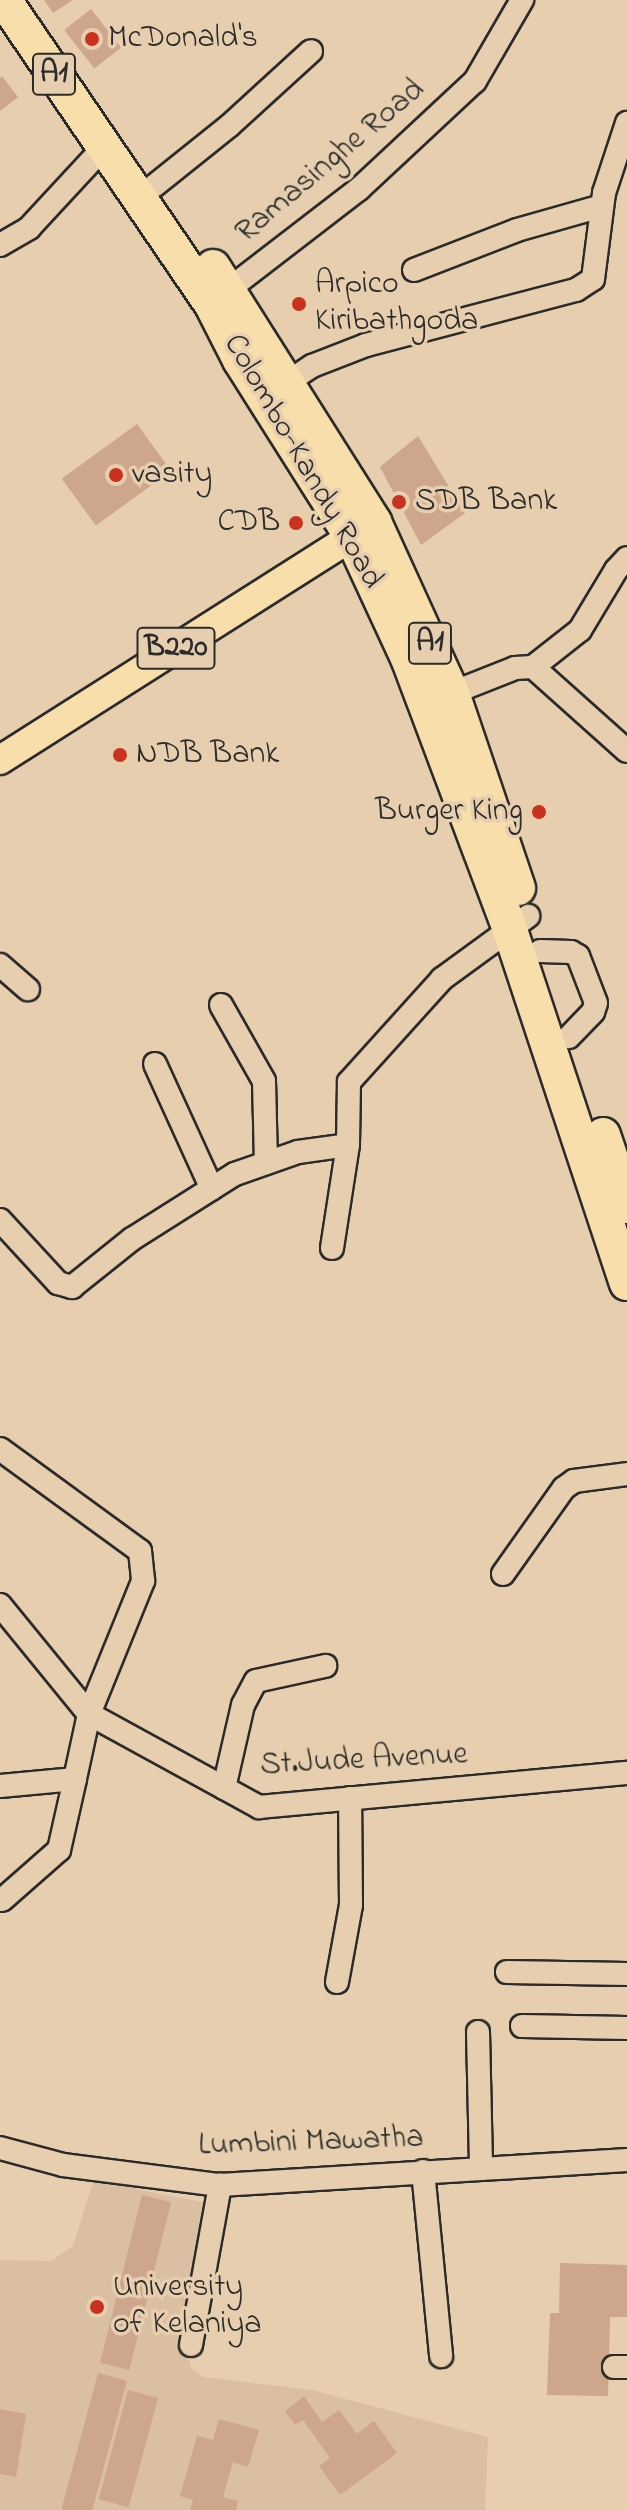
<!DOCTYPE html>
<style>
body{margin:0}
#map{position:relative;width:627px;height:2510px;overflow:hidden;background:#e6ceae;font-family:"Indie Flower",sans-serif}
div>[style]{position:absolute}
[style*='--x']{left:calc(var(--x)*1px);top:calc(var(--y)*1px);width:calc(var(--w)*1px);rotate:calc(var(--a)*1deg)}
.built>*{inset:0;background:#dabfa2}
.building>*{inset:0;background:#cda68c;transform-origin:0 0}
.roads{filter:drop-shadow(2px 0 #2b2b2b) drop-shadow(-2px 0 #2b2b2b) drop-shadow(0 2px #2b2b2b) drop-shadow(0 -2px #2b2b2b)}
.minor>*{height:22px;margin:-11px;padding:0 11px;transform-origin:11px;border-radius:11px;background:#e6ceae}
.major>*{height:28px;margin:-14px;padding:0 14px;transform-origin:14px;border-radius:14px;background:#f8deab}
.highway>*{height:34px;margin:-17px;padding:0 17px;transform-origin:17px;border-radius:17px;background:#f8deab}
.dots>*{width:22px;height:22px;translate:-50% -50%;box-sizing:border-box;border:4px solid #e6ceae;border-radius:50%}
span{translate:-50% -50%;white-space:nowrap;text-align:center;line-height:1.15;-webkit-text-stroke:7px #e6ceae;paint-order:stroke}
.shield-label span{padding:2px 6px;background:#e6ceae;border:2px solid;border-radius:6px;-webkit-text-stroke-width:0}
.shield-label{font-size:30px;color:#2b2b2b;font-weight:700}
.poi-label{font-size:32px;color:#2b2b2b}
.left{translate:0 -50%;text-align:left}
.right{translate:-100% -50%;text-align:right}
.street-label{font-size:32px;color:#2b2b2b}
</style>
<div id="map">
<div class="built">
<div style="clip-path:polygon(94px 2179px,128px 2183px,140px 2190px,213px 2204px,187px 2351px,191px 2368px,204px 2377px,312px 2390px,488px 2437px,485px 2510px,0 2510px,0 2260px,51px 2261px,73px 2246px)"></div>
</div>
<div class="building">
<div style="clip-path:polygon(44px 0,73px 0,53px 13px)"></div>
<div style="left:91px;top:9px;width:49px;height:34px;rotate:52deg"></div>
<div style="clip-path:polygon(2px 76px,18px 97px,0 111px,0 78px)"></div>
<div style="left:137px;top:424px;width:58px;height:93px;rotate:54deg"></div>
<div style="clip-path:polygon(418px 436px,465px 513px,421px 545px,380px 467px)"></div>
<div style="left:142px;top:2195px;width:30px;height:173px;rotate:14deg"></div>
<div style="clip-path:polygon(560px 2263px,627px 2265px,627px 2317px,610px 2317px,608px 2396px,547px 2395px,550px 2313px,559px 2313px)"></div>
<div style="left:98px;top:2373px;width:30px;height:141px;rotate:15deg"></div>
<div style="left:128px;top:2390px;width:31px;height:113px;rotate:15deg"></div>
<div style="clip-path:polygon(304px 2396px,322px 2422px,339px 2410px,357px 2434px,374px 2421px,397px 2453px,340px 2495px,319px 2466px,330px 2458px,303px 2420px,295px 2425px,285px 2411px)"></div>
<div style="clip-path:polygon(0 2409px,26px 2414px,16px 2477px,0 2474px)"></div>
<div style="clip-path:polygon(219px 2419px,259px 2430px,248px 2467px,233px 2462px,223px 2497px,238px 2501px,236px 2510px,190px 2510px,193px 2500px,180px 2496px,197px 2436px,213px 2440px)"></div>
</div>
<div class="roads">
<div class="minor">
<div style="--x:154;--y:186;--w:96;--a:-38.7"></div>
<div style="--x:229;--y:126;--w:111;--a:-42.4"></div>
<div style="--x:0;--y:245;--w:34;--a:-30"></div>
<div style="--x:29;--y:228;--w:109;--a:-47.2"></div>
<div style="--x:414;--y:270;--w:110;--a:-21.2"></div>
<div style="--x:517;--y:230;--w:88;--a:-15.8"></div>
<div style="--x:229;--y:289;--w:164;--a:-37.6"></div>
<div style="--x:359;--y:189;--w:158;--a:-43"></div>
<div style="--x:475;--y:81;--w:94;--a:-59.9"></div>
<div style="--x:288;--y:382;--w:29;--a:-34"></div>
<div style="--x:312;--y:366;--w:58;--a:-21.3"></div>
<div style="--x:366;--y:345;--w:217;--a:-14.7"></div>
<div style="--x:576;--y:290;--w:20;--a:-33"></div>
<div style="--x:593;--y:279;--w:87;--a:-82.7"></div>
<div style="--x:604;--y:193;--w:74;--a:-71.8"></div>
<div style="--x:533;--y:667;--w:60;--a:-38.2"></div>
<div style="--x:580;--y:630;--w:70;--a:-59"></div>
<div style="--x:616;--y:570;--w:16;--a:-47"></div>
<div style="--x:452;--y:693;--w:68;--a:-21.6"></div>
<div style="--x:515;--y:668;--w:18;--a:-3"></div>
<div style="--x:533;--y:667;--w:126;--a:41.8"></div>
<div style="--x:540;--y:951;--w:31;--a:2"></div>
<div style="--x:571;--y:952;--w:8;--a:30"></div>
<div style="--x:578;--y:956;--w:50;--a:69"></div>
<div style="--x:596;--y:1003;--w:9;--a:108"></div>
<div style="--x:593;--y:1012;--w:35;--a:134"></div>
<div style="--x:0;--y:965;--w:37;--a:41"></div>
<div style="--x:221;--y:1005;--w:87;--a:60.5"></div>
<div style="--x:264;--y:1081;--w:82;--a:88.6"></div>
<div style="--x:155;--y:1064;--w:137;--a:65.5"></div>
<div style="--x:0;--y:1220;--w:86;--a:47.4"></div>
<div style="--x:58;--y:1283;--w:15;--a:16"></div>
<div style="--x:72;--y:1287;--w:77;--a:-38.7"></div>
<div style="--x:132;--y:1239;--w:122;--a:-32.3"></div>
<div style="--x:235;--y:1174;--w:67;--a:-19.2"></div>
<div style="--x:298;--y:1152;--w:50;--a:-8"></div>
<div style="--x:332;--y:1248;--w:104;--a:-81.2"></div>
<div style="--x:348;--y:1145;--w:63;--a:-89.1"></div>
<div style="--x:349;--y:1082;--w:139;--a:-47.9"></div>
<div style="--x:442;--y:979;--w:107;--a:-36.2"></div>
<div style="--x:0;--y:1449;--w:173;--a:36.1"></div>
<div style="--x:140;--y:1551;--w:30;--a:84"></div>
<div style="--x:143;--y:1581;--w:144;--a:112.1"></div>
<div style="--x:89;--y:1714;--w:194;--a:28.7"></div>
<div style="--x:259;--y:1807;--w:370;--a:-5.3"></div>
<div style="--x:503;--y:1574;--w:105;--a:-54.7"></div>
<div style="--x:564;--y:1488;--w:12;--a:-35"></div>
<div style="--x:574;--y:1481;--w:53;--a:-7.5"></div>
<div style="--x:0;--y:1605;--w:141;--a:50.8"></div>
<div style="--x:89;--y:1714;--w:66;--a:102.2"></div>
<div style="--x:75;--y:1779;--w:75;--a:174.7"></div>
<div style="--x:224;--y:1788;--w:85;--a:-77.1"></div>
<div style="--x:243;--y:1705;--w:27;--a:-62"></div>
<div style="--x:256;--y:1681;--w:71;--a:-12.3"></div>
<div style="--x:2;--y:1900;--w:76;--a:-41.3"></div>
<div style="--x:59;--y:1850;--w:73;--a:-77.3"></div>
<div style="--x:507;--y:1972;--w:120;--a:1"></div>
<div style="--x:337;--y:1982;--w:78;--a:-79.7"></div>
<div style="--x:351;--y:1905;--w:107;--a:-90.5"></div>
<div style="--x:522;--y:2026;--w:105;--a:1.1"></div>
<div style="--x:478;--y:2032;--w:137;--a:88.7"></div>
<div style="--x:0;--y:2148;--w:65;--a:15.1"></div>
<div style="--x:63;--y:2165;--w:158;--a:7.3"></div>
<div style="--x:220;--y:2185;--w:408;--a:-3.5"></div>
<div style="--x:423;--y:2171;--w:186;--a:84.4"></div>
<div style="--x:191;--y:2345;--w:163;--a:-79.7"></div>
<div style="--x:614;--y:2367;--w:13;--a:0"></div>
</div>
<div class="major">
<div style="--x:0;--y:760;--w:435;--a:-32.4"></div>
</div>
<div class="highway">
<div style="--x:4;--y:0;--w:367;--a:55.7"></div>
<div style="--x:211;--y:303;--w:64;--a:63"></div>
<div style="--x:240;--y:360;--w:209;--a:57.7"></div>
<div style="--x:352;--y:537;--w:133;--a:65.2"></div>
<div style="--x:408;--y:658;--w:287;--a:69.4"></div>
<div style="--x:509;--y:927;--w:375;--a:71.7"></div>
<div style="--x:213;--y:267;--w:302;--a:57.7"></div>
<div style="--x:374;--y:522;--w:188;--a:65.5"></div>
<div style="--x:452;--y:693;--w:206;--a:71.3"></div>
<div style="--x:603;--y:1135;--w:75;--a:71.3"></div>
</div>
</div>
<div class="dots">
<div style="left:92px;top:39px;background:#c8321e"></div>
<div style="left:299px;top:304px;background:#c8321e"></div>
<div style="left:116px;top:475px;background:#c8321e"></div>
<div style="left:399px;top:502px;background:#c8321e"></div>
<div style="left:296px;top:523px;background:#c8321e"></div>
<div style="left:120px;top:755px;background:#c8321e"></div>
<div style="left:539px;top:812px;background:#c8321e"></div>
<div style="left:97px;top:2307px;background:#c8321e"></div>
</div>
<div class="shield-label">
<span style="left:54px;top:74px">A1</span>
<span style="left:430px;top:643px">A1</span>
<span style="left:176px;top:648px">B220</span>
</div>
<div class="poi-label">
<span class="left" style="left:108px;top:39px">McDonald's</span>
<span class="left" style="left:315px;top:304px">Arpico<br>Kiribathgoda</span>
<span class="left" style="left:132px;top:475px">vasity</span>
<span class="left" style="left:415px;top:502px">SDB Bank</span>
<span class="right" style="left:280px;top:523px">CDB</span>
<span class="left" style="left:136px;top:755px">NDB Bank</span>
<span class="right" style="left:523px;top:812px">Burger King</span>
<span class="left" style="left:113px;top:2307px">University<br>of Kelaniya</span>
</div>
<div class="street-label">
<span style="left:331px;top:162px;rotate:-40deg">Ramasinghe Road</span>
<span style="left:302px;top:462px;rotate:60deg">Colombo-Kandy Road</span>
<span style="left:364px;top:1761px;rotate:-3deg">St.Jude Avenue</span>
<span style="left:311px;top:2143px;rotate:-2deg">Lumbini Mawatha</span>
</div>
</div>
